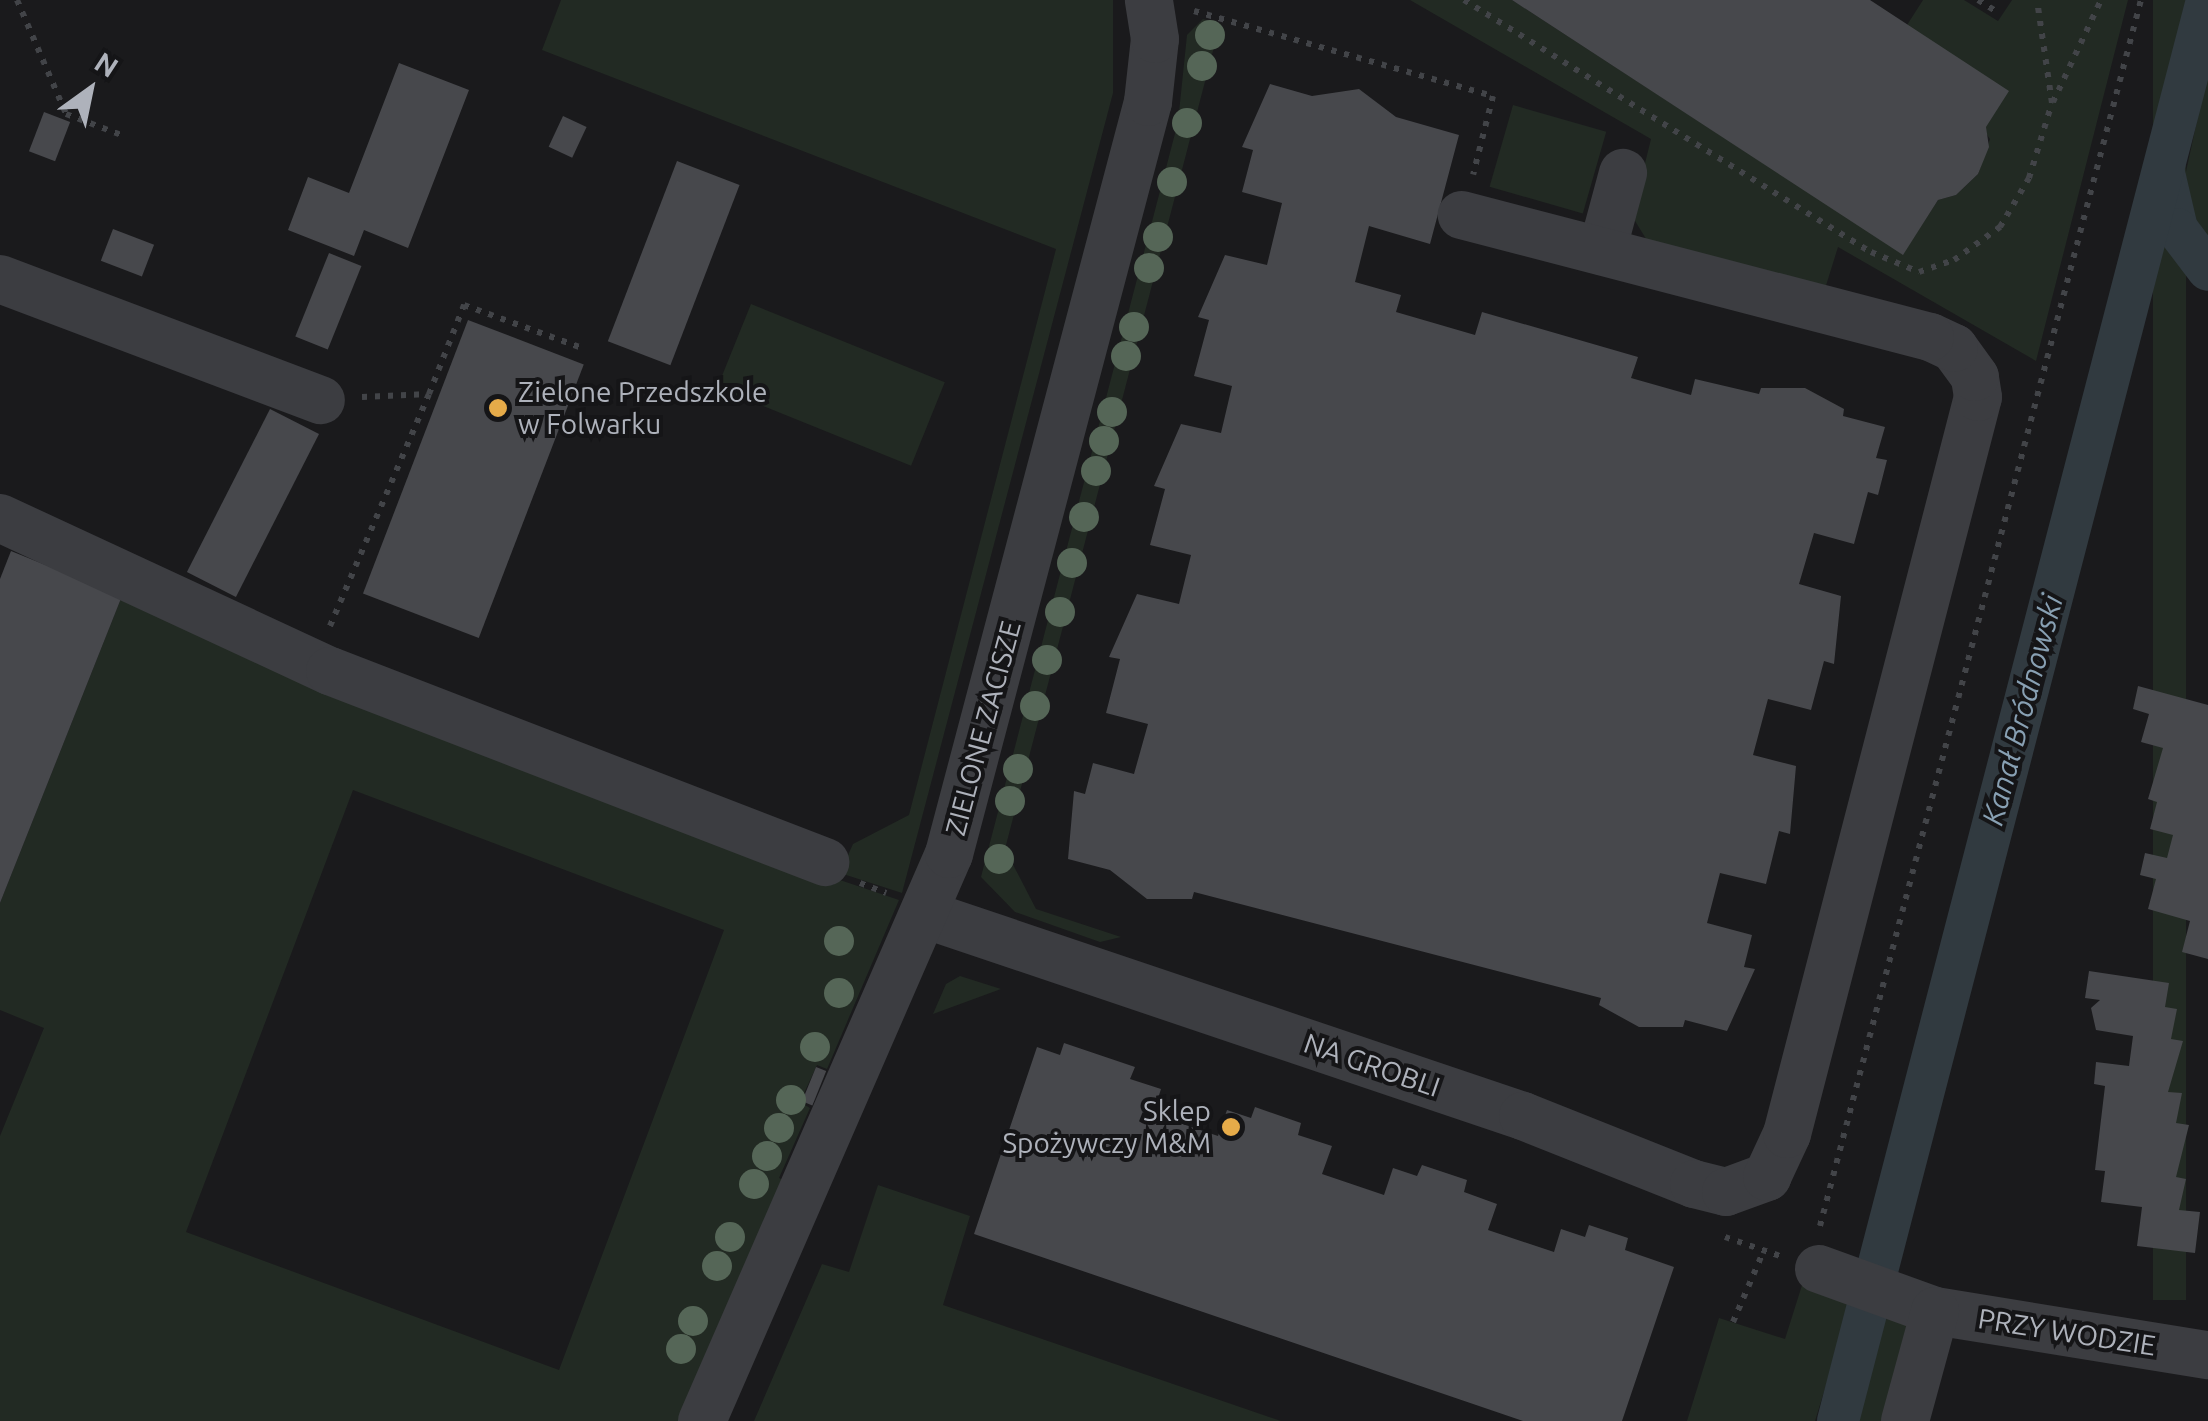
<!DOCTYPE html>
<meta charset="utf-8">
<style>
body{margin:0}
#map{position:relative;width:2208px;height:1421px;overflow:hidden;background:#1a1a1c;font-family:Ubuntu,sans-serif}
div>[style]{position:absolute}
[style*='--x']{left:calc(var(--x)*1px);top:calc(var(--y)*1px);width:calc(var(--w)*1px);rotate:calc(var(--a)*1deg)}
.green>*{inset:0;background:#222a23;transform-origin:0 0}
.canal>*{height:42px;margin:-21px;padding:0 21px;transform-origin:21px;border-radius:21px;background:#313a40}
.building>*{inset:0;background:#47484c;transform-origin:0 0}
.path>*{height:6px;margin-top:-3px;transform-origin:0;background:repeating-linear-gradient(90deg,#424448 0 5px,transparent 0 13px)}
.minor>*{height:48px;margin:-24px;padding:0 24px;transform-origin:24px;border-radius:24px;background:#3c3d41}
.trees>*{width:30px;height:30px;margin:-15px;border-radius:50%;background:#556657}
.dots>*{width:28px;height:28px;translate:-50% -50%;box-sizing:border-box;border:5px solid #151517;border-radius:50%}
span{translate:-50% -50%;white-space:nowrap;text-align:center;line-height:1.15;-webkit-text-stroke:8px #151517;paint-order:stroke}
.poi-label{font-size:28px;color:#aeb2bb}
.left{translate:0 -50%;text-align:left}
.right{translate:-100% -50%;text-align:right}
.street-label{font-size:28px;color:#aeb2bb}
.water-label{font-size:30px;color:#88a0b3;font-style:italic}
.north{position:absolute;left:40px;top:40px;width:100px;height:100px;-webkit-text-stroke:8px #151517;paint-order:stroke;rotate:33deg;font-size:28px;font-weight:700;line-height:40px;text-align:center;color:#aeb2bb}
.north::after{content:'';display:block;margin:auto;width:35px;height:45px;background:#aeb2bb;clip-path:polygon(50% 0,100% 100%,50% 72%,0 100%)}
</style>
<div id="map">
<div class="green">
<div style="clip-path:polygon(561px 0,1113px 0,1113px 93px,902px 893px,840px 873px,853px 844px,909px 815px,1056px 249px,542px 50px)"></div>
<div style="clip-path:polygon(1410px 0,1512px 0,1903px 254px,1938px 200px,1956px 195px,1978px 174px,1990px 139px,1907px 25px,1923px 0,1964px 0,1998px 21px,2012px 0,2128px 0,2036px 361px,1838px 247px,1824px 292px,1648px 242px,1632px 216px,1651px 139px)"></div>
<div style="left:2153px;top:0;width:33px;height:1300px"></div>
<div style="clip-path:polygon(1203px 19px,1220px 24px,1005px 849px,1036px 909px,1121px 937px,1100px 942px,1015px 912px,981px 877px,1178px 122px,1187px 35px)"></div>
<div style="clip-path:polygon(2208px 70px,2208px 256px,2186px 221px,2182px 190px)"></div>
<div style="left:1513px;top:105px;width:97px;height:85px;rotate:16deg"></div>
<div style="left:751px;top:304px;width:209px;height:90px;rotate:22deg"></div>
<div style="clip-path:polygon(evenodd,122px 596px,582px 792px,833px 885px,837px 879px,899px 900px,827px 1069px,817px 1065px,800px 1102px,810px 1108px,779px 1178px,793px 1185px,687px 1421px,0 1421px,0 1136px,44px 1028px,0 1010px,0 903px,122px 596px,353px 790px,724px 930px,559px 1370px,186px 1232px,353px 790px)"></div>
<div style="clip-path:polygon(960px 976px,1001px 989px,933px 1014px,946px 984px)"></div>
<div style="clip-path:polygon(878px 1185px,970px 1216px,943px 1305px,1281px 1421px,754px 1421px,822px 1264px,849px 1272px)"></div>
<div style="clip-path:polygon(1803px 1282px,1854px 1294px,1815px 1421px,1687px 1421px,1719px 1318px,1785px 1339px)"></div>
<div style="clip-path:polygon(1885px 1306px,1922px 1319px,1887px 1421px,1855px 1421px)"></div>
</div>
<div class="canal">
<div style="--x:2164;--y:173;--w:57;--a:76.9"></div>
<div style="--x:2177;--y:229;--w:51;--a:52.9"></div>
<div style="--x:1838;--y:1421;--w:1468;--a:-75.44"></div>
</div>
<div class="building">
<div style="clip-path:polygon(1512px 0,1870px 0,2009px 91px,1986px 127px,1989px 147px,1978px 174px,1956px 195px,1938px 200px,1903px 255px)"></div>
<div style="clip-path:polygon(399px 63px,469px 90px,408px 248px,364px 230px,354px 256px,288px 230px,308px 177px,349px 193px)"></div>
<div style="clip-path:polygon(1270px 84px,1312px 96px,1359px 89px,1396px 117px,1459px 135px,1430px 244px,1369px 226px,1355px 282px,1401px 295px,1396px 312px,1475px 335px,1482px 312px,1638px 357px,1631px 378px,1691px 395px,1695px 379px,1759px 394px,1761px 388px,1805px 388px,1844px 409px,1843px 416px,1885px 427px,1876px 458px,1887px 460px,1878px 495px,1868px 492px,1854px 544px,1814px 533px,1799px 584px,1841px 596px,1834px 664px,1824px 661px,1811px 710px,1768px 699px,1753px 755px,1796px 766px,1790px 834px,1779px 831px,1766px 884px,1720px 873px,1707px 923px,1752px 935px,1744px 967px,1755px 969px,1727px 1031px,1685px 1020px,1683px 1027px,1639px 1027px,1599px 1005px,1601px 998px,1194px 892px,1192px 899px,1147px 899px,1110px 870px,1068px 859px,1074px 791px,1085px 794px,1093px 763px,1134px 774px,1148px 724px,1106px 713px,1120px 659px,1109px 657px,1137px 594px,1179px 604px,1191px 555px,1150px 545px,1165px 489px,1154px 486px,1181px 424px,1221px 433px,1232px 386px,1194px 376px,1209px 320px,1198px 317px,1225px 255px,1267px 265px,1282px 203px,1242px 192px,1253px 150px,1242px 147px)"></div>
<div style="left:44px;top:112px;width:28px;height:42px;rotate:21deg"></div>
<div style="left:563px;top:116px;width:26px;height:34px;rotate:25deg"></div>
<div style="left:677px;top:161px;width:67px;height:193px;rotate:21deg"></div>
<div style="left:113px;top:229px;width:44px;height:34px;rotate:21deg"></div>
<div style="left:329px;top:253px;width:35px;height:90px;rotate:22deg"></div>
<div style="left:468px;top:320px;width:124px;height:293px;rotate:21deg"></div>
<div style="left:270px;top:409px;width:55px;height:183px;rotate:27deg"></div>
<div style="clip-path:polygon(11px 551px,122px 596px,0 903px,0 579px)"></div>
<div style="clip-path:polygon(2138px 686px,2208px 705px,2208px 959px,2182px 952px,2190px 921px,2148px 909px,2156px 879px,2140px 875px,2145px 853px,2167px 858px,2173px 835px,2150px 829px,2157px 802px,2148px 799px,2163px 748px,2141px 742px,2149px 714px,2133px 709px)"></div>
<div style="clip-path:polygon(2089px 971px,2169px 983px,2165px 1007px,2177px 1009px,2171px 1039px,2183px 1041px,2168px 1092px,2182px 1093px,2176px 1123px,2189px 1125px,2176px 1177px,2186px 1179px,2179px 1210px,2200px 1212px,2195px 1253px,2137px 1246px,2142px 1207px,2101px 1202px,2105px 1171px,2095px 1170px,2105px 1086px,2094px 1084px,2096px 1062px,2129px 1066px,2133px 1036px,2096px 1030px,2091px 1008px,2100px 1000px,2085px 998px)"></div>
<div style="clip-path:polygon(1064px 1043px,1135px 1067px,1130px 1079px,1161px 1089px,1153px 1114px,1218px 1136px,1227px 1110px,1251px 1118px,1255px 1107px,1301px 1123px,1298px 1135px,1332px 1146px,1322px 1174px,1384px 1195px,1393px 1168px,1417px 1176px,1422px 1165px,1467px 1180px,1464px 1192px,1497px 1204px,1488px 1230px,1554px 1252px,1561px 1229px,1585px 1237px,1589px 1225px,1628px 1238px,1625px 1250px,1674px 1267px,1622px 1421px,1523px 1421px,974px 1234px,1037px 1047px,1060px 1055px)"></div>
<div style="left:816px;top:1067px;width:11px;height:37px;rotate:22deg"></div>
</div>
<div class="path">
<div style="--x:17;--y:0;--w:124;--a:66.7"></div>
<div style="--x:66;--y:114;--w:62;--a:20.8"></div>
<div style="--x:1464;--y:0;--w:479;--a:31.8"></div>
<div style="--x:1871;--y:252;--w:52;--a:22.6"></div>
<div style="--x:1919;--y:272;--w:37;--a:-19"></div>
<div style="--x:1954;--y:260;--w:57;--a:-35.7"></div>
<div style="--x:2000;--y:227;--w:57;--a:-59.4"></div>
<div style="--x:2029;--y:178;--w:78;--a:-73"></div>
<div style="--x:2052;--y:103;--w:104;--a:-98.3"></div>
<div style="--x:1978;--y:0;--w:22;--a:32"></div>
<div style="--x:1194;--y:11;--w:311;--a:15.9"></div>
<div style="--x:1493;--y:96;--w:81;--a:104.2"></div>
<div style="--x:2053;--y:102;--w:113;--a:-64.8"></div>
<div style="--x:362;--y:397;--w:67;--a:-2.6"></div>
<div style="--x:429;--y:394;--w:96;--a:-68.5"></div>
<div style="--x:464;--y:305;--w:126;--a:20"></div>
<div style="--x:330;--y:626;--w:252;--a:-66.9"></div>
<div style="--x:860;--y:883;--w:28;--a:21"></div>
<div style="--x:1820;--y:1226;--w:1267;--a:-75.33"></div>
<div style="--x:1725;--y:1237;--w:58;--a:19.1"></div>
<div style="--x:1733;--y:1322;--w:78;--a:-66.7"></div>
</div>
<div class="minor">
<div style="--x:1602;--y:251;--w:81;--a:-74.9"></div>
<div style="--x:0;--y:279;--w:343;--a:20.7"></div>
<div style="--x:0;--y:518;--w:364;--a:24.9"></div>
<div style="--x:330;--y:671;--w:531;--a:21.1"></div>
<div style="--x:927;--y:915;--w:629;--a:18.64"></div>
<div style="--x:1523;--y:1116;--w:184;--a:21.7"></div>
<div style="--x:1694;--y:1184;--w:33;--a:14"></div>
<div style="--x:1726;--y:1192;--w:44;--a:-20.1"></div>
<div style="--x:1767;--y:1177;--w:47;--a:-65.1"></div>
<div style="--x:1787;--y:1134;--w:761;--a:-75.47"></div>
<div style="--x:1978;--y:397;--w:20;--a:-99"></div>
<div style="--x:1975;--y:377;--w:36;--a:-126"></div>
<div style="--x:1954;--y:348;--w:26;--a:-155"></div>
<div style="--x:1930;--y:337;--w:484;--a:-165.4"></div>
<div style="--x:1819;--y:1269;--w:123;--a:19.9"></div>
<div style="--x:1935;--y:1311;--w:277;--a:9.2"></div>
<div style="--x:702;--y:1421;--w:618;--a:-66.46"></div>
<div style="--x:949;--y:854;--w:778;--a:-75.18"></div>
<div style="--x:1148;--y:102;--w:63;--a:-83.7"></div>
<div style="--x:1155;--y:39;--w:39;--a:-99"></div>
<div style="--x:1905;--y:1421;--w:114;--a:-74.7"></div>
</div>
<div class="trees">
<div style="left:1210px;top:35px"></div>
<div style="left:1202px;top:66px"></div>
<div style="left:1187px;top:123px"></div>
<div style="left:1172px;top:182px"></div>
<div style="left:1158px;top:237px"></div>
<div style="left:1149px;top:268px"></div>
<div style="left:1134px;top:327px"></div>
<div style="left:1126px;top:356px"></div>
<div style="left:1112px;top:412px"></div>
<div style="left:1104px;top:441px"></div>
<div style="left:1096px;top:471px"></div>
<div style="left:1084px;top:517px"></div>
<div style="left:1072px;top:563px"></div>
<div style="left:1060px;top:612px"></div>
<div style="left:1047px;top:660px"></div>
<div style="left:1035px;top:706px"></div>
<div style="left:1018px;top:769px"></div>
<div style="left:1010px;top:801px"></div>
<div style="left:999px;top:859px"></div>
<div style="left:839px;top:941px"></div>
<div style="left:839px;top:993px"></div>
<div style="left:815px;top:1047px"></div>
<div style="left:791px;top:1100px"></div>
<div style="left:779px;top:1128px"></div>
<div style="left:767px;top:1156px"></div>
<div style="left:754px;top:1184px"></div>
<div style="left:730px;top:1237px"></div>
<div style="left:717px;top:1266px"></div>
<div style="left:693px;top:1321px"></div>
<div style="left:681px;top:1349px"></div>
</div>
<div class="dots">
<div style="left:498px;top:408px;background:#e6ab49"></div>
<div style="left:1231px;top:1127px;background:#e6ab49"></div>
</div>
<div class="poi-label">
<span class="left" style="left:518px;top:408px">Zielone Przedszkole<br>w Folwarku</span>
<span class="right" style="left:1211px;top:1127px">Sklep<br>Spożywczy M&amp;M</span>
</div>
<div class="street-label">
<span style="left:983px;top:728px;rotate:-75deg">ZIELONE ZACISZE</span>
<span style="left:1372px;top:1065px;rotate:19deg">NA GROBLI</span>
<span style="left:2067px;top:1332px;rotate:9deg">PRZY WODZIE</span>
</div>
<div class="water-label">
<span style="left:2022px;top:710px;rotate:-75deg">Kanał Bródnowski</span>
</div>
<div class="north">N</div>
</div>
